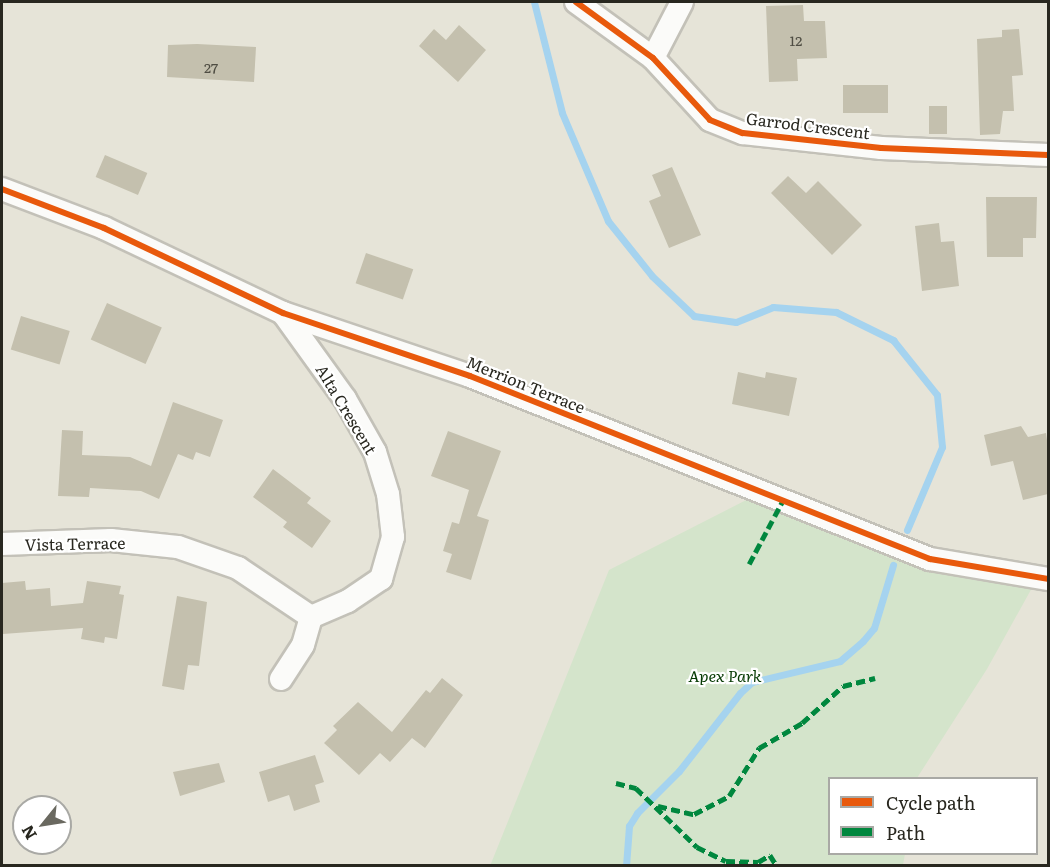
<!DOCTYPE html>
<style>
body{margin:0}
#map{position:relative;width:1050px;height:867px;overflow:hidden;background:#e6e4d8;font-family:Literata,serif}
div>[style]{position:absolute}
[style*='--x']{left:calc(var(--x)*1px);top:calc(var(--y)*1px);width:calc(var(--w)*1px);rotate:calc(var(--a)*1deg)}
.green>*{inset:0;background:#d4e4cb}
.stream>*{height:7px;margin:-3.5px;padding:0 3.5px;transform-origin:3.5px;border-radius:3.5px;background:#a5d3ef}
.building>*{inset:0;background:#c4c0ae;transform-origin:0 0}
.roads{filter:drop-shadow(2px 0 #c3c1b8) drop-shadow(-2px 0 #c3c1b8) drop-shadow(0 2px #c3c1b8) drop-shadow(0 -2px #c3c1b8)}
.minor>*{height:22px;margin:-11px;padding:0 11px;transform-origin:11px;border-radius:11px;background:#fbfbf9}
.quiet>*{height:4.5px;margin-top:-2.25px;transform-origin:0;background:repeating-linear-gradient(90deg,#00873e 0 9px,transparent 0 13.5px)}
.cycleway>*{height:6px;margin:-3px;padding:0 3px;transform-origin:3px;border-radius:3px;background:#e8590c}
span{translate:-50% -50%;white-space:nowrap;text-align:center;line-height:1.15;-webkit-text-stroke:4.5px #fff;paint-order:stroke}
.number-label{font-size:14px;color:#4f4d43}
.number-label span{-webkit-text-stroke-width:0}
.street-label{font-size:16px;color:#28271f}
.park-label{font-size:16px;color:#043901;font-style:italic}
.frame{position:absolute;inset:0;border:3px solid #28271f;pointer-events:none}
.legend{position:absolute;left:828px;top:777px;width:210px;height:78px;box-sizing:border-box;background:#fff;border:2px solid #a9a9a5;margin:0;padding:8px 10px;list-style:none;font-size:18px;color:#28271f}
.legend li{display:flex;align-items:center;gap:12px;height:30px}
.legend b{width:30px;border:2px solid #a9a9a5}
.north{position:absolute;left:12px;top:795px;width:60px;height:60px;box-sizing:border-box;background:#fff;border:2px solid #a9a9a5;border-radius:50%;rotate:240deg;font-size:16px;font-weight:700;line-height:24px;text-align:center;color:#28271f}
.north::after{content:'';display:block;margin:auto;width:21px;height:27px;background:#6a6960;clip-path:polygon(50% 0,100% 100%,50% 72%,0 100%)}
</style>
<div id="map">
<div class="green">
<div style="clip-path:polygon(760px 493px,825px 520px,1038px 577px,987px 669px,917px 778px,830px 778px,830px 854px,905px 854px,903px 865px,490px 866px,609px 570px)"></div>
</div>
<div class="stream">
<div style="--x:534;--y:2;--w:114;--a:75.8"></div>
<div style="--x:562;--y:113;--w:117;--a:66.9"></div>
<div style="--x:608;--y:221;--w:70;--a:51.3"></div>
<div style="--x:652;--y:276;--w:58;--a:43.6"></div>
<div style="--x:694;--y:316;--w:42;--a:8.1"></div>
<div style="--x:736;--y:322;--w:40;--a:-22"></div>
<div style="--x:773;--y:307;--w:63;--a:4.5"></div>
<div style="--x:836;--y:312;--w:64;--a:26.2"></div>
<div style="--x:893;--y:340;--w:70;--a:51.3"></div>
<div style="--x:937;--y:395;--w:52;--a:84.5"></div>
<div style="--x:942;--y:447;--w:90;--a:112.9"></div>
<div style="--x:626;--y:866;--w:40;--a:-85.7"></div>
<div style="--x:629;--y:826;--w:15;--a:-58"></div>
<div style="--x:637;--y:813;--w:59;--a:-45"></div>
<div style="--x:679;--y:771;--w:99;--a:-52"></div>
<div style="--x:740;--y:693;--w:16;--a:-43"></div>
<div style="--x:752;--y:682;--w:90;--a:-13.4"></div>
<div style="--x:840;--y:661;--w:30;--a:-41"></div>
<div style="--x:863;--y:641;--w:17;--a:-50"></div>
<div style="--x:874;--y:628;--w:66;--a:-73.2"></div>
</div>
<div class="building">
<div style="clip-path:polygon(803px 5px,804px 21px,825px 21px,827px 58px,797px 59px,798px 81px,769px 82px,766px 6px)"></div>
<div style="clip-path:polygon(459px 25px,486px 50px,458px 82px,419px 46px,434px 29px,446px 40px)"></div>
<div style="clip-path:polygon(1019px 29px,1023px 75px,1012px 76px,1014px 111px,1003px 111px,1000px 134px,980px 135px,977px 39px,1002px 37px,1002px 30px)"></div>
<div style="clip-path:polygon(197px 44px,256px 47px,254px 82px,167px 77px,168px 45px)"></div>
<div style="left:843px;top:85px;width:45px;height:28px"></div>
<div style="left:929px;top:106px;width:18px;height:28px"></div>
<div style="left:105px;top:155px;width:46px;height:24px;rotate:23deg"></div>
<div style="clip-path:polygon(672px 167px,701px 235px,669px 248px,649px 201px,661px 196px,652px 175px)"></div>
<div style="clip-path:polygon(788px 176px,806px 193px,818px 181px,862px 225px,832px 255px,771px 193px)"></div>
<div style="clip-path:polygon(986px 197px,1037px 197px,1036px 238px,1023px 238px,1023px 257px,987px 257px)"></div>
<div style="clip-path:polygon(939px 223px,941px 242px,954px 241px,959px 286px,922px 291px,915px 226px)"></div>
<div style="left:366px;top:253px;width:50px;height:32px;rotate:19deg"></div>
<div style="left:107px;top:303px;width:60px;height:40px;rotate:24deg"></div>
<div style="left:21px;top:316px;width:51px;height:35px;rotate:17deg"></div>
<div style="clip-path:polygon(738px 372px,765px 378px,766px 372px,797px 378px,789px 416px,732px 404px)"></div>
<div style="clip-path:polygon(173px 402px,223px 420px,210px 457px,196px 452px,193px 460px,178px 454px,159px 499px,141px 491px,90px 488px,89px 497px,58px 496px,62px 430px,83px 431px,82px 455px,130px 457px,151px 466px)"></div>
<div style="clip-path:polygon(1021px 426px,1028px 437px,1046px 433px,1048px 447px,1048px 494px,1023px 500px,1013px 461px,991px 466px,984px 435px)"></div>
<div style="clip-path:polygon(448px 431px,501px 451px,477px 516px,489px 520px,471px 580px,446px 572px,452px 554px,443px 551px,452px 522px,459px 524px,469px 490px,431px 476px)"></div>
<div style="clip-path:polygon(273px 469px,311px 498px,307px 503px,331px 521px,312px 548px,283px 527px,287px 522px,253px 497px)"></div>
<div style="clip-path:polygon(25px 581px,26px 590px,50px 588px,51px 606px,83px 603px,87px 581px,121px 586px,119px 594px,124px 595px,117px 639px,105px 637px,104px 643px,81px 639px,83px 628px,3px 634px,2px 583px)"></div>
<div style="clip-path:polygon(177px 596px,207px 602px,199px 666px,188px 665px,184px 690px,162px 686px)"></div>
<div style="clip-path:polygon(442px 678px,463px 695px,425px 748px,412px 738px,390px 762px,380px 753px,359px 775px,324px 743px,337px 730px,333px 726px,358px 702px,392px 732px,426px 690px,430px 693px)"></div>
<div style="clip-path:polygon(315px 755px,324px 782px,315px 785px,320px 802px,294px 811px,289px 795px,268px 802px,259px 772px)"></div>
<div style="clip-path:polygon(219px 763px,225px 782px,180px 796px,173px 772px)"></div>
</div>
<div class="roads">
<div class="minor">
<div style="--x:576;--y:2;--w:95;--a:36"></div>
<div style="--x:653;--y:58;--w:84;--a:47.4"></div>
<div style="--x:710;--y:120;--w:35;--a:22"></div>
<div style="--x:743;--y:133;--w:139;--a:6.2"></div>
<div style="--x:881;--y:148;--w:167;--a:2.4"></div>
<div style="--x:653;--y:58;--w:63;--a:-62.6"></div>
<div style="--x:2;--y:189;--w:109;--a:20.9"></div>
<div style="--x:104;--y:228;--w:198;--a:25.4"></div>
<div style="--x:283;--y:313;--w:197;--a:18.6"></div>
<div style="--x:470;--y:376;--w:495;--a:21.7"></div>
<div style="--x:930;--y:559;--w:120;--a:9.6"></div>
<div style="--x:2;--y:544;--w:109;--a:-2.1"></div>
<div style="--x:111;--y:540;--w:67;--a:6"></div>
<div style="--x:178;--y:547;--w:64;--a:19.3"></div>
<div style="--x:238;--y:568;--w:88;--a:33.9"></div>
<div style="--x:281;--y:679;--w:40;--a:-57.1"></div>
<div style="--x:303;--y:645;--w:29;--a:-74"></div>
<div style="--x:311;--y:617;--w:40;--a:-23.4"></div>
<div style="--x:348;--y:601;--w:40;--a:-34"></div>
<div style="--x:381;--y:579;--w:44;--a:-74.1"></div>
<div style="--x:393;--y:537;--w:43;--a:-96.6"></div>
<div style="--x:388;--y:494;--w:44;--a:-107.2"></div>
<div style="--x:375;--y:452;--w:61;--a:-119.5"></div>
<div style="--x:345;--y:399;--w:106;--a:-125.8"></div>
</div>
</div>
<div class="quiet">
<div style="--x:749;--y:564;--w:70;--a:-62"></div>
<div style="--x:616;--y:783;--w:21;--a:14"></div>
<div style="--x:636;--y:788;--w:85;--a:44"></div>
<div style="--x:697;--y:847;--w:32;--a:26"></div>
<div style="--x:726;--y:861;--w:32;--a:2"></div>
<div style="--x:758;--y:862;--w:14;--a:-30"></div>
<div style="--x:770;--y:855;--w:13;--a:58"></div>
<div style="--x:658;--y:806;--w:37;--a:13"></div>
<div style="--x:694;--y:814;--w:39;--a:-27"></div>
<div style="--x:729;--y:796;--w:57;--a:-58"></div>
<div style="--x:759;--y:748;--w:50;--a:-30.2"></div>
<div style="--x:802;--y:723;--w:55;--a:-42.1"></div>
<div style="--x:843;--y:686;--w:33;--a:-14"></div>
</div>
<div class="cycleway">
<div style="--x:576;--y:2;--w:95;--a:36"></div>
<div style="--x:653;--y:58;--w:84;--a:47.4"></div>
<div style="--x:710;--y:120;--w:35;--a:22"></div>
<div style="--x:743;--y:133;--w:139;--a:6.2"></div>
<div style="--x:881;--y:148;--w:167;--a:2.4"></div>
<div style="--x:2;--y:189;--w:109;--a:20.9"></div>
<div style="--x:104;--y:228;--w:198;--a:25.4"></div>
<div style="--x:283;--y:313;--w:197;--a:18.6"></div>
<div style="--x:470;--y:376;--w:495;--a:21.7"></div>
<div style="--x:930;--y:559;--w:120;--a:9.6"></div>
</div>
<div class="number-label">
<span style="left:796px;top:40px">12</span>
<span style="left:211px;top:67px">27</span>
</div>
<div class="street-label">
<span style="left:808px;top:125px;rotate:7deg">Garrod Crescent</span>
<span style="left:526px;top:384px;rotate:22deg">Merrion Terrace</span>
<span style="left:347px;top:409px;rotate:59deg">Alta Crescent</span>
<span style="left:75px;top:543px;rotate:-1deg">Vista Terrace</span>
</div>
<div class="park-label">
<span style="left:725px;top:675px">Apex Park</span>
</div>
<div class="frame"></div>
<ul class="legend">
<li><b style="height:8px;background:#e8590c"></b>Cycle path</li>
<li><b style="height:8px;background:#00873e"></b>Path</li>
</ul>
<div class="north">N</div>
</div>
